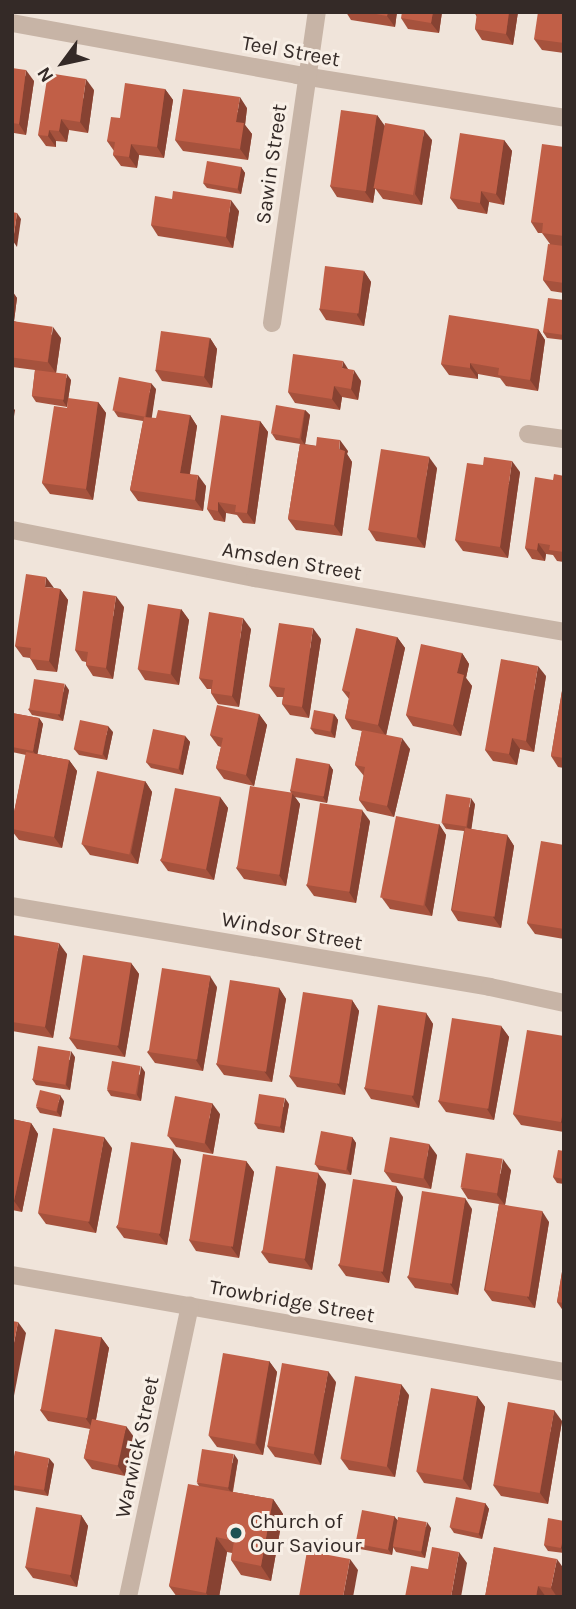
<!DOCTYPE html>
<style>
body{margin:0}
#map{position:relative;width:576px;height:1609px;overflow:hidden;background:#f0e4da;font-family:Karla,sans-serif}
div>[style]{position:absolute}
[style*='--x']{left:calc(var(--x)*1px);top:calc(var(--y)*1px);width:calc(var(--w)*1px);rotate:calc(var(--a)*1deg)}
.street>*{height:18px;margin:-9px;padding:0 9px;transform-origin:9px;border-radius:9px;background:#c7b4a6}
.wall>*{inset:0;background:#a6523d}
.shaded-wall>*{inset:0;background:#874232}
.building>*{inset:0;background:#c15f47;transform-origin:0 0}
.dots>*{width:19px;height:19px;translate:-50% -50%;box-sizing:border-box;border:4px solid #f8efe6;border-radius:50%}
span{translate:-50% -50%;white-space:nowrap;text-align:center;line-height:1.15;-webkit-text-stroke:6px #f8efe6;paint-order:stroke}
.street-label{font-size:21px;color:#342a27}
.poi-label{font-size:21px;color:#342a27}
.left{translate:0 -50%;text-align:left}
.frame{position:absolute;inset:0;border:14px solid #342a27;pointer-events:none}
.north{position:absolute;left:28px;top:28px;width:70px;height:70px;-webkit-text-stroke:5px #f8efe6;paint-order:stroke;rotate:237deg;font-size:19px;font-weight:700;line-height:28px;text-align:center;color:#342a27}
.north::after{content:'';display:block;margin:auto;width:24px;height:32px;background:#342a27;clip-path:polygon(50% 0,100% 100%,50% 72%,0 100%)}
</style>
<div id="map">
<div class="street">
<div style="--x:12;--y:23;--w:290;--a:10.3"></div>
<div style="--x:297;--y:75;--w:270;--a:9.1"></div>
<div style="--x:272;--y:323;--w:314;--a:-81.8"></div>
<div style="--x:528;--y:434;--w:36;--a:8"></div>
<div style="--x:12;--y:530;--w:248;--a:11.2"></div>
<div style="--x:255;--y:578;--w:314;--a:9.9"></div>
<div style="--x:12;--y:906;--w:485;--a:9.6"></div>
<div style="--x:490;--y:987;--w:76;--a:12.2"></div>
<div style="--x:12;--y:1275;--w:560;--a:9.97"></div>
<div style="--x:128;--y:1597;--w:298;--a:-78"></div>
</div>
<div class="wall">
<div style="clip-path:polygon(346px 12px,397px 12px,395px 27px,351px 20px)"></div>
<div style="clip-path:polygon(442px 12px,439px 33px,408px 29px,401px 18px)"></div>
<div style="clip-path:polygon(474px 12px,518px 12px,513px 45px,482px 40px,475px 29px,477px 17px)"></div>
<div style="clip-path:polygon(564px 12px,564px 53px,542px 50px,534px 39px)"></div>
<div style="clip-path:polygon(12px 68px,34px 81px,26px 135px,14px 133px,12px 146px)"></div>
<div style="clip-path:polygon(165px 89px,173px 100px,164px 158px,139px 155px,137px 168px,121px 166px,113px 155px,114px 151px,107px 141px,120px 118px)"></div>
<div style="clip-path:polygon(94px 90px,88px 133px,69px 130px,67px 142px,56px 141px,56px 147px,46px 146px,38px 135px)"></div>
<div style="clip-path:polygon(247px 108px,245px 125px,252px 134px,248px 160px,183px 151px,175px 140px)"></div>
<div style="clip-path:polygon(377px 115px,384px 126px,432px 140px,422px 205px,383px 199px,375px 188px,378px 170px,373px 203px,337px 197px,330px 186px)"></div>
<div style="clip-path:polygon(504px 140px,512px 151px,504px 205px,489px 202px,487px 214px,458px 209px,450px 198px)"></div>
<div style="clip-path:polygon(564px 147px,564px 293px,551px 291px,543px 280px,550px 244px,542px 233px,538px 233px,531px 222px)"></div>
<div style="clip-path:polygon(241px 167px,245px 173px,241px 194px,207px 188px,203px 183px)"></div>
<div style="clip-path:polygon(239px 211px,233px 248px,158px 236px,151px 225px)"></div>
<div style="clip-path:polygon(364px 271px,371px 282px,364px 326px,326px 320px,319px 309px)"></div>
<div style="clip-path:polygon(12px 292px,17px 298px,14px 321px,61px 338px,56px 373px,71px 380px,67px 407px,36px 402px,32px 396px,35px 370px,12px 367px)"></div>
<div style="clip-path:polygon(564px 300px,564px 340px,547px 338px,543px 332px)"></div>
<div style="clip-path:polygon(538px 329px,545px 340px,538px 391px,506px 386px,500px 378px,478px 374px,478px 379px,449px 375px,441px 364px)"></div>
<div style="clip-path:polygon(210px 338px,217px 349px,212px 388px,162px 381px,155px 370px)"></div>
<div style="clip-path:polygon(348px 369px,361px 381px,358px 400px,342px 397px,340px 410px,295px 403px,288px 392px)"></div>
<div style="clip-path:polygon(156px 389px,151px 418px,156px 418px,190px 415px,197px 426px,190px 474px,206px 486px,203px 511px,138px 501px,130px 490px,143px 421px,118px 417px,114px 411px)"></div>
<div style="clip-path:polygon(98px 402px,106px 413px,93px 500px,50px 494px,42px 483px,67px 408px)"></div>
<div style="clip-path:polygon(305px 410px,310px 415px,305px 444px,348px 451px,347px 454px,352px 462px,342px 536px,296px 530px,288px 519px,300px 444px,276px 440px,272px 434px)"></div>
<div style="clip-path:polygon(260px 421px,268px 432px,255px 524px,243px 523px,237px 515px,226px 513px,225px 522px,214px 520px,207px 509px)"></div>
<div style="clip-path:polygon(437px 468px,425px 548px,376px 541px,369px 530px)"></div>
<div style="clip-path:polygon(520px 472px,508px 558px,463px 551px,455px 540px)"></div>
<div style="clip-path:polygon(564px 476px,564px 562px,557px 561px,553px 555px,546px 554px,545px 561px,532px 559px,525px 548px,553px 480px)"></div>
<div style="clip-path:polygon(54px 588px,60px 589px,68px 600px,57px 672px,37px 670px,30px 658px,23px 657px,15px 646px)"></div>
<div style="clip-path:polygon(124px 607px,113px 679px,93px 676px,86px 665px,86px 662px,82px 661px,75px 650px)"></div>
<div style="clip-path:polygon(181px 609px,189px 620px,179px 685px,145px 680px,138px 669px)"></div>
<div style="clip-path:polygon(251px 629px,239px 707px,218px 704px,211px 693px,211px 689px,207px 689px,199px 678px)"></div>
<div style="clip-path:polygon(397px 637px,405px 648px,386px 735px,410px 749px,394px 817px,367px 811px,359px 800px,364px 776px,355px 765px,362px 731px,352px 729px,345px 718px,349px 699px,342px 690px)"></div>
<div style="clip-path:polygon(321px 639px,309px 718px,290px 715px,282px 704px,283px 697px,277px 697px,269px 686px)"></div>
<div style="clip-path:polygon(462px 653px,469px 664px,466px 678px,472px 686px,461px 736px,413px 726px,406px 715px)"></div>
<div style="clip-path:polygon(546px 676px,534px 752px,520px 749px,517px 765px,493px 761px,485px 750px)"></div>
<div style="clip-path:polygon(564px 679px,564px 768px,558px 767px,551px 756px)"></div>
<div style="clip-path:polygon(69px 690px,63px 721px,32px 715px,28px 709px)"></div>
<div style="clip-path:polygon(12px 713px,39px 718px,43px 724px,37px 754px,69px 760px,77px 771px,62px 848px,19px 840px,12px 831px,12px 822px,26px 755px,12px 752px)"></div>
<div style="clip-path:polygon(259px 714px,267px 725px,254px 786px,224px 779px,216px 768px,221px 747px,218px 746px,210px 735px)"></div>
<div style="clip-path:polygon(334px 714px,338px 720px,335px 738px,315px 734px,310px 728px)"></div>
<div style="clip-path:polygon(113px 732px,107px 760px,79px 755px,74px 749px)"></div>
<div style="clip-path:polygon(185px 736px,190px 742px,183px 775px,151px 768px,146px 762px)"></div>
<div style="clip-path:polygon(329px 764px,333px 770px,327px 803px,295px 797px,300px 804px,286px 886px,244px 879px,236px 868px,291px 793px,290px 790px)"></div>
<div style="clip-path:polygon(145px 781px,152px 792px,138px 864px,90px 855px,82px 844px)"></div>
<div style="clip-path:polygon(220px 797px,228px 808px,214px 880px,168px 871px,160px 860px)"></div>
<div style="clip-path:polygon(475px 804px,471px 829px,507px 835px,514px 846px,501px 928px,458px 921px,451px 910px,464px 831px,446px 829px,442px 823px)"></div>
<div style="clip-path:polygon(370px 821px,356px 903px,314px 896px,306px 885px)"></div>
<div style="clip-path:polygon(439px 824px,446px 835px,432px 916px,390px 909px,382px 898px)"></div>
<div style="clip-path:polygon(564px 845px,564px 939px,535px 934px,527px 923px)"></div>
<div style="clip-path:polygon(12px 935px,67px 954px,53px 1038px,12px 1031px)"></div>
<div style="clip-path:polygon(131px 963px,139px 974px,125px 1057px,77px 1049px,69px 1038px)"></div>
<div style="clip-path:polygon(217px 987px,203px 1071px,155px 1063px,147px 1052px)"></div>
<div style="clip-path:polygon(279px 988px,286px 999px,272px 1082px,224px 1075px,216px 1064px)"></div>
<div style="clip-path:polygon(352px 1000px,359px 1011px,345px 1095px,297px 1087px,289px 1076px)"></div>
<div style="clip-path:polygon(426px 1013px,433px 1024px,419px 1108px,371px 1099px,364px 1088px)"></div>
<div style="clip-path:polygon(501px 1026px,509px 1037px,494px 1120px,446px 1112px,438px 1101px)"></div>
<div style="clip-path:polygon(564px 1036px,564px 1132px,521px 1125px,513px 1114px)"></div>
<div style="clip-path:polygon(75px 1057px,70px 1090px,36px 1085px,32px 1079px)"></div>
<div style="clip-path:polygon(145px 1072px,141px 1101px,111px 1096px,107px 1090px)"></div>
<div style="clip-path:polygon(64px 1101px,61px 1117px,40px 1113px,36px 1107px)"></div>
<div style="clip-path:polygon(289px 1104px,284px 1133px,258px 1129px,254px 1123px)"></div>
<div style="clip-path:polygon(220px 1114px,213px 1154px,176px 1147px,168px 1136px)"></div>
<div style="clip-path:polygon(12px 1119px,31px 1123px,38px 1134px,22px 1212px,12px 1210px)"></div>
<div style="clip-path:polygon(352px 1137px,356px 1143px,351px 1175px,319px 1170px,315px 1164px)"></div>
<div style="clip-path:polygon(112px 1148px,96px 1233px,46px 1224px,38px 1213px)"></div>
<div style="clip-path:polygon(173px 1149px,181px 1160px,167px 1245px,124px 1238px,116px 1227px)"></div>
<div style="clip-path:polygon(564px 1151px,564px 1184px,557px 1183px,553px 1177px)"></div>
<div style="clip-path:polygon(437px 1155px,431px 1189px,392px 1182px,384px 1171px)"></div>
<div style="clip-path:polygon(246px 1161px,254px 1172px,239px 1258px,196px 1251px,189px 1240px)"></div>
<div style="clip-path:polygon(511px 1170px,505px 1205px,549px 1222px,535px 1308px,492px 1301px,484px 1290px,499px 1204px,468px 1199px,461px 1188px)"></div>
<div style="clip-path:polygon(326px 1184px,312px 1270px,269px 1263px,261px 1252px)"></div>
<div style="clip-path:polygon(403px 1197px,389px 1283px,346px 1276px,338px 1265px)"></div>
<div style="clip-path:polygon(472px 1209px,458px 1295px,415px 1288px,407px 1277px)"></div>
<div style="clip-path:polygon(564px 1260px,564px 1312px,557px 1302px)"></div>
<div style="clip-path:polygon(101px 1337px,109px 1348px,96px 1420px,134px 1437px,125px 1476px,92px 1469px,84px 1458px,90px 1429px,48px 1421px,40px 1410px)"></div>
<div style="clip-path:polygon(269px 1361px,277px 1372px,263px 1455px,217px 1447px,209px 1436px)"></div>
<div style="clip-path:polygon(336px 1382px,321px 1465px,275px 1457px,267px 1446px)"></div>
<div style="clip-path:polygon(409px 1395px,395px 1477px,349px 1470px,341px 1459px)"></div>
<div style="clip-path:polygon(477px 1396px,485px 1407px,471px 1490px,424px 1483px,417px 1472px)"></div>
<div style="clip-path:polygon(562px 1421px,548px 1504px,501px 1496px,493px 1485px)"></div>
<div style="clip-path:polygon(238px 1460px,233px 1492px,273px 1499px,283px 1514px,271px 1581px,241px 1575px,231px 1560px,232px 1553px,227px 1552px,219px 1597px,177px 1597px,169px 1586px,199px 1486px,197px 1483px)"></div>
<div style="clip-path:polygon(54px 1464px,48px 1496px,13px 1490px,12px 1488px,12px 1485px)"></div>
<div style="clip-path:polygon(485px 1503px,489px 1509px,482px 1539px,454px 1533px,450px 1527px)"></div>
<div style="clip-path:polygon(81px 1515px,88px 1526px,77px 1587px,33px 1578px,25px 1567px)"></div>
<div style="clip-path:polygon(394px 1516px,397px 1520px,431px 1528px,425px 1558px,396px 1552px,393px 1547px,392px 1555px,360px 1549px,356px 1543px)"></div>
<div style="clip-path:polygon(564px 1521px,564px 1553px,548px 1551px,544px 1545px)"></div>
<div style="clip-path:polygon(494px 1547px,564px 1594px,563px 1597px,485px 1597px)"></div>
</div>
<div class="shaded-wall">
<div style="clip-path:polygon(388px 12px,397px 12px,395px 27px,387px 16px)"></div>
<div style="clip-path:polygon(433px 12px,442px 12px,439px 33px,431px 23px)"></div>
<div style="clip-path:polygon(509px 12px,518px 12px,513px 45px,506px 34px)"></div>
<div style="clip-path:polygon(26px 70px,34px 81px,26px 135px,19px 124px)"></div>
<div style="clip-path:polygon(86px 79px,94px 90px,88px 133px,80px 122px)"></div>
<div style="clip-path:polygon(165px 89px,173px 100px,164px 158px,157px 147px)"></div>
<div style="clip-path:polygon(240px 97px,247px 108px,245px 125px,252px 134px,248px 160px,240px 149px,236px 122px)"></div>
<div style="clip-path:polygon(377px 115px,385px 126px,373px 203px,365px 192px)"></div>
<div style="clip-path:polygon(61px 119px,69px 130px,67px 142px,59px 131px)"></div>
<div style="clip-path:polygon(49px 130px,56px 141px,56px 147px,48px 136px)"></div>
<div style="clip-path:polygon(424px 130px,432px 140px,422px 205px,415px 194px)"></div>
<div style="clip-path:polygon(504px 140px,512px 151px,504px 205px,496px 194px)"></div>
<div style="clip-path:polygon(131px 144px,139px 155px,137px 168px,129px 157px)"></div>
<div style="clip-path:polygon(241px 167px,245px 173px,241px 194px,237px 188px)"></div>
<div style="clip-path:polygon(481px 191px,489px 202px,487px 214px,480px 203px)"></div>
<div style="clip-path:polygon(231px 200px,239px 211px,233px 248px,226px 237px)"></div>
<div style="clip-path:polygon(17px 213px,21px 219px,17px 247px,13px 241px)"></div>
<div style="clip-path:polygon(364px 271px,371px 282px,364px 326px,357px 315px)"></div>
<div style="clip-path:polygon(13px 292px,17px 298px,14px 321px,12px 319px)"></div>
<div style="clip-path:polygon(53px 327px,61px 338px,56px 373px,48px 362px)"></div>
<div style="clip-path:polygon(538px 329px,545px 340px,538px 391px,530px 380px)"></div>
<div style="clip-path:polygon(210px 338px,217px 349px,212px 388px,204px 377px)"></div>
<div style="clip-path:polygon(343px 361px,350px 372px,342px 368px)"></div>
<div style="clip-path:polygon(470px 363px,478px 374px,478px 379px,470px 368px)"></div>
<div style="clip-path:polygon(354px 370px,361px 381px,358px 400px,351px 389px)"></div>
<div style="clip-path:polygon(67px 374px,71px 380px,67px 407px,63px 401px)"></div>
<div style="clip-path:polygon(151px 383px,156px 389px,151px 423px,146px 417px)"></div>
<div style="clip-path:polygon(334px 386px,342px 397px,340px 410px,332px 399px)"></div>
<div style="clip-path:polygon(98px 402px,106px 413px,93px 500px,86px 489px)"></div>
<div style="clip-path:polygon(12px 407px,15px 410px,12px 429px)"></div>
<div style="clip-path:polygon(305px 410px,310px 415px,305px 445px,301px 439px)"></div>
<div style="clip-path:polygon(190px 415px,197px 426px,188px 484px,180px 473px)"></div>
<div style="clip-path:polygon(260px 421px,268px 432px,255px 524px,247px 513px)"></div>
<div style="clip-path:polygon(340px 440px,348px 451px,347px 454px,352px 462px,342px 536px,334px 525px)"></div>
<div style="clip-path:polygon(429px 457px,437px 468px,425px 548px,417px 537px)"></div>
<div style="clip-path:polygon(512px 461px,520px 472px,508px 558px,500px 547px)"></div>
<div style="clip-path:polygon(198px 475px,206px 486px,203px 511px,195px 500px)"></div>
<div style="clip-path:polygon(218px 502px,226px 513px,225px 522px,218px 511px)"></div>
<div style="clip-path:polygon(538px 543px,546px 554px,545px 561px,537px 550px)"></div>
<div style="clip-path:polygon(46px 577px,54px 588px,45px 587px)"></div>
<div style="clip-path:polygon(60px 589px,68px 600px,57px 672px,49px 661px)"></div>
<div style="clip-path:polygon(116px 596px,124px 607px,113px 679px,106px 668px)"></div>
<div style="clip-path:polygon(181px 609px,189px 620px,179px 685px,171px 674px)"></div>
<div style="clip-path:polygon(243px 618px,251px 629px,239px 707px,232px 696px)"></div>
<div style="clip-path:polygon(313px 628px,321px 639px,309px 718px,302px 707px)"></div>
<div style="clip-path:polygon(397px 637px,405px 648px,386px 736px,378px 725px)"></div>
<div style="clip-path:polygon(462px 653px,469px 664px,466px 678px,472px 686px,461px 736px,453px 725px,457px 673px)"></div>
<div style="clip-path:polygon(538px 666px,546px 676px,534px 752px,526px 741px)"></div>
<div style="clip-path:polygon(65px 684px,69px 690px,63px 721px,58px 715px)"></div>
<div style="clip-path:polygon(259px 714px,267px 725px,254px 786px,246px 775px)"></div>
<div style="clip-path:polygon(334px 714px,338px 720px,335px 738px,331px 732px)"></div>
<div style="clip-path:polygon(39px 718px,43px 724px,37px 757px,33px 751px)"></div>
<div style="clip-path:polygon(108px 726px,113px 732px,107px 760px,103px 754px)"></div>
<div style="clip-path:polygon(185px 736px,190px 742px,183px 775px,179px 769px)"></div>
<div style="clip-path:polygon(402px 738px,410px 749px,394px 817px,387px 806px)"></div>
<div style="clip-path:polygon(512px 738px,520px 749px,517px 765px,509px 754px)"></div>
<div style="clip-path:polygon(69px 760px,77px 771px,62px 848px,54px 837px)"></div>
<div style="clip-path:polygon(329px 764px,333px 770px,327px 803px,323px 797px)"></div>
<div style="clip-path:polygon(145px 781px,152px 792px,138px 864px,131px 853px)"></div>
<div style="clip-path:polygon(292px 793px,300px 804px,286px 886px,279px 875px)"></div>
<div style="clip-path:polygon(220px 797px,228px 808px,214px 880px,206px 869px)"></div>
<div style="clip-path:polygon(471px 798px,475px 804px,471px 832px,467px 827px)"></div>
<div style="clip-path:polygon(362px 810px,370px 821px,356px 903px,349px 892px)"></div>
<div style="clip-path:polygon(439px 824px,446px 835px,432px 916px,425px 905px)"></div>
<div style="clip-path:polygon(507px 835px,514px 846px,501px 928px,493px 917px)"></div>
<div style="clip-path:polygon(59px 943px,67px 954px,53px 1038px,45px 1027px)"></div>
<div style="clip-path:polygon(131px 963px,139px 974px,125px 1057px,117px 1046px)"></div>
<div style="clip-path:polygon(210px 976px,217px 987px,203px 1071px,196px 1060px)"></div>
<div style="clip-path:polygon(279px 988px,286px 999px,272px 1082px,264px 1071px)"></div>
<div style="clip-path:polygon(352px 1000px,359px 1011px,345px 1095px,337px 1084px)"></div>
<div style="clip-path:polygon(426px 1013px,433px 1024px,419px 1108px,412px 1097px)"></div>
<div style="clip-path:polygon(501px 1026px,509px 1037px,494px 1120px,487px 1109px)"></div>
<div style="clip-path:polygon(71px 1051px,75px 1057px,70px 1090px,66px 1085px)"></div>
<div style="clip-path:polygon(141px 1066px,145px 1072px,141px 1101px,137px 1095px)"></div>
<div style="clip-path:polygon(60px 1095px,64px 1101px,61px 1117px,57px 1112px)"></div>
<div style="clip-path:polygon(285px 1098px,289px 1104px,284px 1133px,280px 1127px)"></div>
<div style="clip-path:polygon(212px 1103px,220px 1114px,213px 1154px,205px 1143px)"></div>
<div style="clip-path:polygon(564px 1105px,564px 1126px,561px 1122px)"></div>
<div style="clip-path:polygon(31px 1123px,38px 1134px,22px 1212px,14px 1201px)"></div>
<div style="clip-path:polygon(104px 1137px,112px 1148px,96px 1233px,88px 1222px)"></div>
<div style="clip-path:polygon(352px 1137px,356px 1143px,351px 1175px,347px 1169px)"></div>
<div style="clip-path:polygon(429px 1144px,437px 1155px,431px 1189px,424px 1178px)"></div>
<div style="clip-path:polygon(173px 1149px,181px 1160px,167px 1245px,159px 1235px)"></div>
<div style="clip-path:polygon(503px 1159px,511px 1170px,505px 1205px,497px 1195px)"></div>
<div style="clip-path:polygon(246px 1161px,254px 1172px,239px 1258px,231px 1247px)"></div>
<div style="clip-path:polygon(318px 1173px,326px 1184px,312px 1270px,304px 1259px)"></div>
<div style="clip-path:polygon(396px 1186px,403px 1197px,389px 1283px,381px 1272px)"></div>
<div style="clip-path:polygon(465px 1198px,472px 1209px,458px 1295px,450px 1284px)"></div>
<div style="clip-path:polygon(542px 1211px,549px 1222px,535px 1308px,527px 1297px)"></div>
<div style="clip-path:polygon(18px 1322px,26px 1333px,12px 1406px,12px 1353px)"></div>
<div style="clip-path:polygon(101px 1337px,109px 1348px,94px 1430px,86px 1419px)"></div>
<div style="clip-path:polygon(269px 1361px,277px 1372px,263px 1455px,256px 1444px)"></div>
<div style="clip-path:polygon(328px 1371px,336px 1382px,321px 1465px,314px 1454px)"></div>
<div style="clip-path:polygon(401px 1384px,409px 1395px,395px 1477px,387px 1466px)"></div>
<div style="clip-path:polygon(477px 1396px,485px 1407px,471px 1490px,463px 1479px)"></div>
<div style="clip-path:polygon(554px 1410px,562px 1421px,548px 1504px,540px 1493px)"></div>
<div style="clip-path:polygon(126px 1426px,134px 1437px,125px 1476px,117px 1465px)"></div>
<div style="clip-path:polygon(234px 1454px,238px 1460px,232px 1494px,228px 1488px)"></div>
<div style="clip-path:polygon(49px 1458px,54px 1464px,48px 1496px,44px 1490px)"></div>
<div style="clip-path:polygon(273px 1499px,283px 1514px,271px 1581px,261px 1566px)"></div>
<div style="clip-path:polygon(485px 1503px,489px 1509px,482px 1539px,478px 1533px)"></div>
<div style="clip-path:polygon(81px 1515px,88px 1526px,77px 1587px,70px 1576px)"></div>
<div style="clip-path:polygon(394px 1516px,398px 1521px,392px 1555px,388px 1549px)"></div>
<div style="clip-path:polygon(427px 1522px,431px 1528px,425px 1558px,421px 1552px)"></div>
<div style="clip-path:polygon(564px 1533px,564px 1552px,561px 1548px)"></div>
<div style="clip-path:polygon(216px 1537px,227px 1552px,219px 1597px,209px 1597px,206px 1593px)"></div>
<div style="clip-path:polygon(459px 1552px,467px 1563px,461px 1597px,451px 1597px)"></div>
<div style="clip-path:polygon(350px 1559px,358px 1570px,353px 1597px,343px 1597px)"></div>
<div style="clip-path:polygon(557px 1559px,564px 1569px,563px 1597px,557px 1597px,551px 1588px)"></div>
<div style="clip-path:polygon(538px 1586px,546px 1597px,536px 1597px)"></div>
</div>
<div class="building">
<div style="clip-path:polygon(365px 12px,388px 12px,387px 16px)"></div>
<div style="clip-path:polygon(402px 12px,433px 12px,431px 23px,401px 18px)"></div>
<div style="clip-path:polygon(477px 12px,509px 12px,506px 34px,475px 29px)"></div>
<div style="clip-path:polygon(538px 12px,564px 12px,564px 43px,534px 39px)"></div>
<div style="clip-path:polygon(12px 68px,26px 70px,19px 124px,12px 123px)"></div>
<div style="clip-path:polygon(48px 73px,86px 79px,80px 122px,61px 119px,59px 131px,49px 130px,48px 136px,38px 135px)"></div>
<div style="clip-path:polygon(125px 83px,165px 89px,157px 147px,131px 144px,129px 157px,113px 155px,115px 142px,107px 141px,111px 117px,120px 118px)"></div>
<div style="clip-path:polygon(183px 89px,240px 97px,236px 122px,244px 123px,240px 149px,175px 140px)"></div>
<div style="left:341px;top:110px;width:36px;height:77px;rotate:8deg"></div>
<div style="left:385px;top:123px;width:40px;height:66px;rotate:10deg"></div>
<div style="clip-path:polygon(460px 133px,504px 140px,496px 194px,481px 191px,480px 203px,450px 198px)"></div>
<div style="clip-path:polygon(542px 144px,564px 147px,563px 160px,564px 160px,564px 236px,542px 233px,543px 223px,531px 222px)"></div>
<div style="left:207px;top:161px;width:35px;height:22px;rotate:10deg"></div>
<div style="clip-path:polygon(173px 191px,231px 200px,226px 237px,151px 225px,155px 196px,172px 199px)"></div>
<div style="clip-path:polygon(12px 212px,17px 213px,13px 241px,12px 241px)"></div>
<div style="clip-path:polygon(548px 244px,564px 246px,564px 283px,543px 280px)"></div>
<div style="left:325px;top:266px;width:39px;height:43px;rotate:7deg"></div>
<div style="clip-path:polygon(548px 298px,564px 300px,564px 335px,543px 332px)"></div>
<div style="clip-path:polygon(449px 315px,538px 329px,530px 380px,498px 375px,499px 368px,470px 363px,470px 368px,441px 364px)"></div>
<div style="left:12px;top:321px;width:41px;height:36px;rotate:8deg"></div>
<div style="left:161px;top:331px;width:49px;height:39px;rotate:8deg"></div>
<div style="clip-path:polygon(293px 354px,343px 361px,342px 368px,354px 370px,351px 389px,334px 386px,332px 399px,288px 392px)"></div>
<div style="left:35px;top:370px;width:32px;height:26px;rotate:7deg"></div>
<div style="left:119px;top:377px;width:33px;height:34px;rotate:11deg"></div>
<div style="clip-path:polygon(68px 398px,98px 402px,86px 489px,42px 483px,54px 406px,67px 408px)"></div>
<div style="left:276px;top:405px;width:29px;height:29px;rotate:10deg"></div>
<div style="clip-path:polygon(158px 410px,190px 415px,180px 473px,198px 475px,195px 500px,130px 490px,144px 417px,156px 418px)"></div>
<div style="clip-path:polygon(221px 415px,260px 421px,247px 513px,235px 512px,236px 505px,218px 502px,218px 511px,207px 509px)"></div>
<div style="clip-path:polygon(317px 437px,340px 440px,339px 449px,345px 451px,334px 525px,288px 519px,300px 444px,316px 446px)"></div>
<div style="left:381px;top:449px;width:49px;height:82px;rotate:9deg"></div>
<div style="clip-path:polygon(484px 457px,512px 461px,500px 547px,455px 540px,467px 463px,483px 465px)"></div>
<div style="clip-path:polygon(554px 474px,564px 476px,564px 552px,549px 550px,550px 545px,538px 543px,537px 550px,525px 548px,535px 477px,553px 480px)"></div>
<div style="clip-path:polygon(26px 574px,46px 577px,45px 587px,60px 589px,49px 661px,30px 659px,31px 648px,15px 646px)"></div>
<div style="clip-path:polygon(83px 591px,116px 596px,106px 668px,86px 665px,88px 652px,75px 650px)"></div>
<div style="left:148px;top:604px;width:33px;height:66px;rotate:9deg"></div>
<div style="clip-path:polygon(209px 612px,243px 618px,232px 696px,211px 693px,213px 680px,199px 678px)"></div>
<div style="clip-path:polygon(279px 623px,313px 628px,302px 707px,282px 704px,285px 688px,269px 686px)"></div>
<div style="clip-path:polygon(356px 628px,397px 637px,378px 725px,345px 718px,350px 692px,342px 690px)"></div>
<div style="clip-path:polygon(421px 644px,462px 653px,457px 673px,464px 675px,453px 725px,406px 715px)"></div>
<div style="clip-path:polygon(501px 659px,538px 666px,526px 741px,512px 738px,509px 754px,485px 750px)"></div>
<div style="left:34px;top:679px;width:31px;height:31px;rotate:9deg"></div>
<div style="clip-path:polygon(564px 679px,564px 758px,551px 756px)"></div>
<div style="clip-path:polygon(217px 705px,259px 714px,246px 775px,216px 768px,223px 738px,210px 735px)"></div>
<div style="left:314px;top:710px;width:20px;height:18px;rotate:11deg"></div>
<div style="clip-path:polygon(12px 713px,39px 718px,33px 751px,12px 747px)"></div>
<div style="left:80px;top:720px;width:29px;height:30px;rotate:12deg"></div>
<div style="left:153px;top:729px;width:33px;height:34px;rotate:12deg"></div>
<div style="clip-path:polygon(362px 730px,402px 738px,387px 806px,359px 800px,365px 767px,355px 765px)"></div>
<div style="clip-path:polygon(26px 752px,69px 760px,54px 837px,12px 829px,12px 822px)"></div>
<div style="left:296px;top:758px;width:34px;height:33px;rotate:10deg"></div>
<div style="left:97px;top:771px;width:49px;height:75px;rotate:12deg"></div>
<div style="left:250px;top:786px;width:43px;height:83px;rotate:9deg"></div>
<div style="left:175px;top:788px;width:46px;height:74px;rotate:11deg"></div>
<div style="left:446px;top:794px;width:25px;height:29px;rotate:9deg"></div>
<div style="left:320px;top:803px;width:43px;height:83px;rotate:9deg"></div>
<div style="left:396px;top:816px;width:44px;height:83px;rotate:11deg"></div>
<div style="left:465px;top:828px;width:43px;height:83px;rotate:9deg"></div>
<div style="clip-path:polygon(541px 841px,564px 845px,564px 929px,527px 923px)"></div>
<div style="clip-path:polygon(12px 935px,59px 943px,45px 1027px,12px 1022px)"></div>
<div style="left:83px;top:955px;width:49px;height:84px;rotate:9deg"></div>
<div style="left:162px;top:968px;width:49px;height:85px;rotate:9deg"></div>
<div style="left:230px;top:980px;width:50px;height:85px;rotate:9deg"></div>
<div style="left:303px;top:992px;width:50px;height:85px;rotate:9deg"></div>
<div style="left:378px;top:1005px;width:49px;height:84px;rotate:9deg"></div>
<div style="left:452px;top:1018px;width:50px;height:84px;rotate:9deg"></div>
<div style="clip-path:polygon(527px 1030px,564px 1036px,564px 1105px,561px 1122px,513px 1114px)"></div>
<div style="left:38px;top:1046px;width:33px;height:34px;rotate:9deg"></div>
<div style="left:112px;top:1061px;width:29px;height:29px;rotate:10deg"></div>
<div style="left:40px;top:1090px;width:21px;height:17px;rotate:14deg"></div>
<div style="left:259px;top:1094px;width:26px;height:29px;rotate:9deg"></div>
<div style="left:175px;top:1096px;width:38px;height:41px;rotate:11deg"></div>
<div style="clip-path:polygon(12px 1119px,31px 1123px,14px 1201px,12px 1200px)"></div>
<div style="left:53px;top:1128px;width:52px;height:86px;rotate:10deg"></div>
<div style="left:321px;top:1131px;width:32px;height:34px;rotate:11deg"></div>
<div style="left:390px;top:1137px;width:40px;height:35px;rotate:10deg"></div>
<div style="left:131px;top:1142px;width:43px;height:86px;rotate:9deg"></div>
<div style="clip-path:polygon(558px 1150px,564px 1151px,564px 1179px,553px 1177px)"></div>
<div style="left:466px;top:1153px;width:37px;height:35px;rotate:9deg"></div>
<div style="left:203px;top:1154px;width:44px;height:87px;rotate:9deg"></div>
<div style="left:276px;top:1166px;width:43px;height:87px;rotate:9deg"></div>
<div style="left:353px;top:1179px;width:44px;height:87px;rotate:9deg"></div>
<div style="left:422px;top:1191px;width:44px;height:87px;rotate:9deg"></div>
<div style="left:499px;top:1204px;width:44px;height:87px;rotate:9deg"></div>
<div style="clip-path:polygon(564px 1260px,564px 1303px,557px 1302px)"></div>
<div style="clip-path:polygon(12px 1321px,18px 1322px,12px 1353px)"></div>
<div style="left:55px;top:1329px;width:47px;height:82px;rotate:10deg"></div>
<div style="left:223px;top:1353px;width:47px;height:84px;rotate:10deg"></div>
<div style="left:282px;top:1363px;width:47px;height:84px;rotate:10deg"></div>
<div style="left:355px;top:1376px;width:47px;height:84px;rotate:10deg"></div>
<div style="left:431px;top:1388px;width:47px;height:85px;rotate:10deg"></div>
<div style="left:508px;top:1402px;width:47px;height:84px;rotate:10deg"></div>
<div style="left:92px;top:1419px;width:35px;height:40px;rotate:12deg"></div>
<div style="left:202px;top:1449px;width:32px;height:34px;rotate:9deg"></div>
<div style="clip-path:polygon(15px 1451px,49px 1458px,44px 1490px,12px 1485px,12px 1467px)"></div>
<div style="clip-path:polygon(188px 1484px,273px 1499px,261px 1566px,231px 1560px,234px 1541px,216px 1537px,206px 1593px,169px 1586px)"></div>
<div style="left:456px;top:1497px;width:30px;height:31px;rotate:12deg"></div>
<div style="left:36px;top:1507px;width:46px;height:61px;rotate:10deg"></div>
<div style="left:362px;top:1510px;width:33px;height:34px;rotate:11deg"></div>
<div style="left:398px;top:1517px;width:29px;height:30px;rotate:10deg"></div>
<div style="clip-path:polygon(548px 1518px,564px 1521px,564px 1533px,561px 1548px,544px 1545px)"></div>
<div style="clip-path:polygon(432px 1547px,459px 1552px,451px 1597px,405px 1597px,411px 1566px,428px 1569px)"></div>
<div style="clip-path:polygon(494px 1547px,557px 1559px,551px 1588px,538px 1586px,536px 1597px,485px 1597px)"></div>
<div style="clip-path:polygon(307px 1551px,350px 1559px,343px 1597px,299px 1597px)"></div>
</div>
<div class="dots">
<div style="left:236px;top:1533px;background:#1e5253"></div>
</div>
<div class="street-label">
<span style="left:291px;top:51px;rotate:10deg">Teel Street</span>
<span style="left:271px;top:164px;rotate:-82deg">Sawin Street</span>
<span style="left:292px;top:561px;rotate:10deg">Amsden Street</span>
<span style="left:292px;top:931px;rotate:10deg">Windsor Street</span>
<span style="left:292px;top:1301px;rotate:10deg">Trowbridge Street</span>
<span style="left:137px;top:1447px;rotate:-78deg">Warwick Street</span>
</div>
<div class="poi-label">
<span class="left" style="left:250px;top:1533px">Church of<br>Our Saviour</span>
</div>
<div class="frame"></div>
<div class="north">N</div>
</div>
